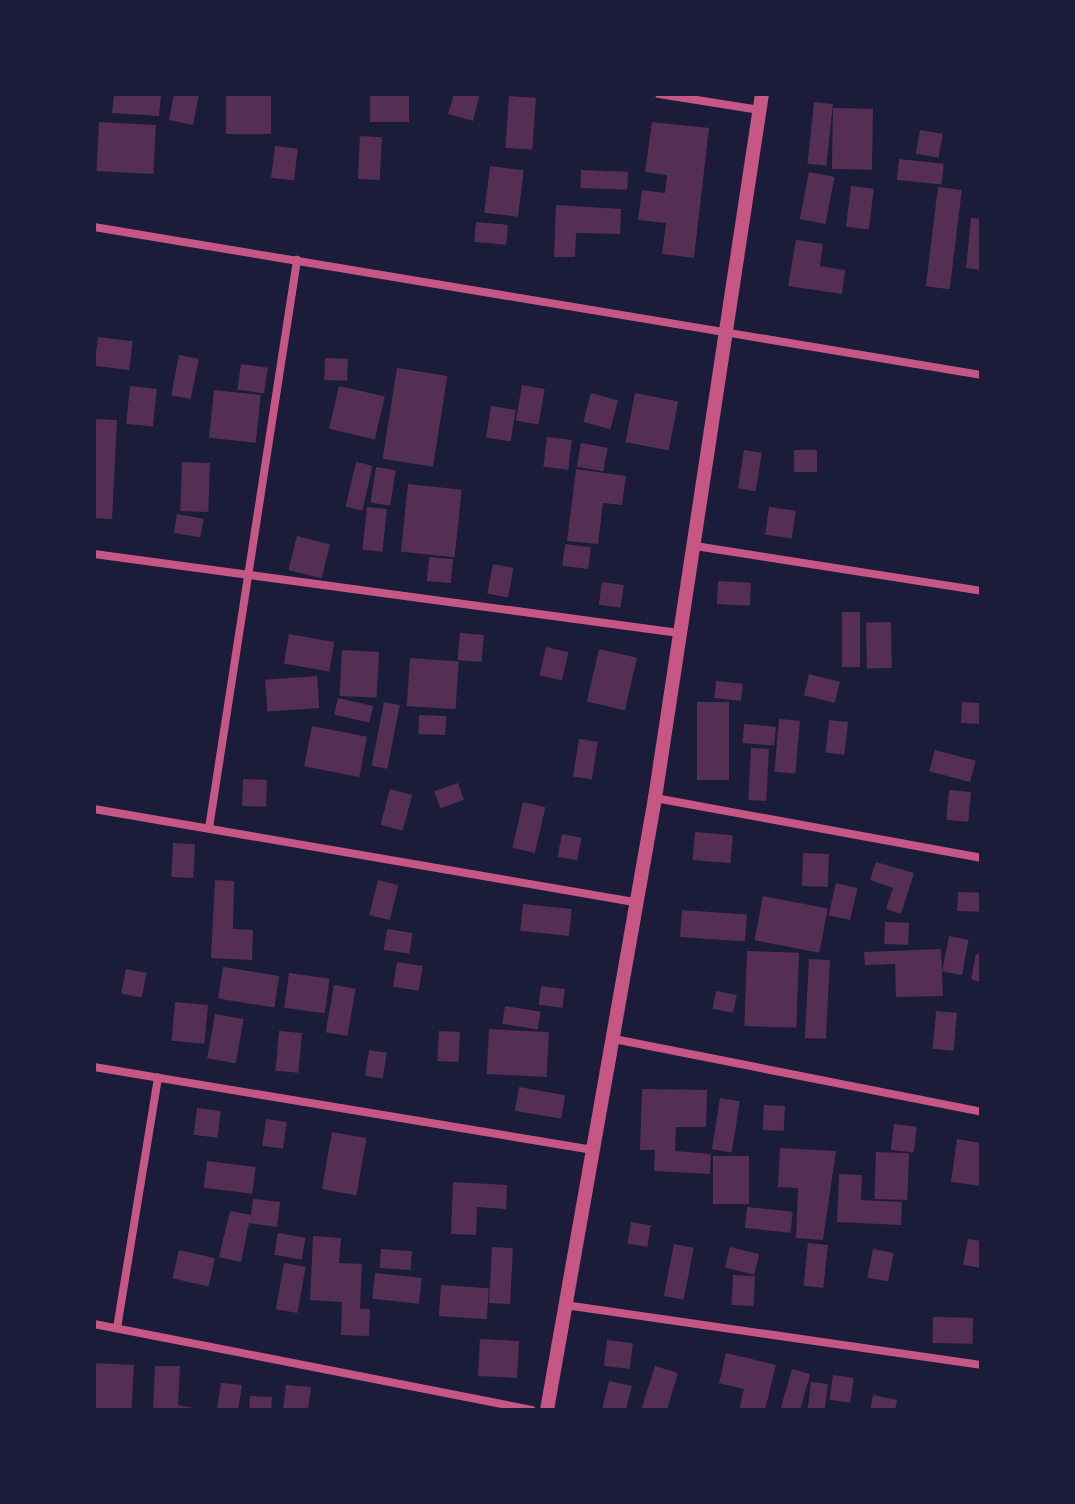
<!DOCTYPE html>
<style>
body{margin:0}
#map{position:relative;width:1075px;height:1504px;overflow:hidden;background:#1b1b3a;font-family:Ubuntu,sans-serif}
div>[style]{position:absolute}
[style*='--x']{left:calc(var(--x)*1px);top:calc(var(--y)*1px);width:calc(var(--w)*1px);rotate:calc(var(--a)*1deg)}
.building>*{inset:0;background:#542f53;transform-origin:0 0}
.minor>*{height:8px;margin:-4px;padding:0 4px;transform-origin:4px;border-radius:4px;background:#c65784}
.tertiary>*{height:14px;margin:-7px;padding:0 7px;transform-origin:7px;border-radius:7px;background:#c65784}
span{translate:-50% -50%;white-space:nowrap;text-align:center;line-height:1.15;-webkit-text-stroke:8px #1b1b3a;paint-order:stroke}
.frame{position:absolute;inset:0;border:96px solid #1b1b3a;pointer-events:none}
</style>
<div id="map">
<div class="building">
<div style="clip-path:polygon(114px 94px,161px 94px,159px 116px,112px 113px)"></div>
<div style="clip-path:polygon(174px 94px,199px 94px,193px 125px,169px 120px)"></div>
<div style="left:226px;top:94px;width:45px;height:40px"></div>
<div style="left:370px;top:94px;width:39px;height:28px"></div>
<div style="clip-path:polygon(454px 94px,480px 94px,473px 121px,448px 114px)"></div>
<div style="left:509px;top:96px;width:27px;height:52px;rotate:4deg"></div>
<div style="left:814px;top:102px;width:19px;height:62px;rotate:6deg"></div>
<div style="left:833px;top:108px;width:40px;height:61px;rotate:1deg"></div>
<div style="left:99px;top:122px;width:57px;height:49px;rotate:3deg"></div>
<div style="clip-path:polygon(652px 122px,709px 128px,694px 258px,662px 254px,666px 223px,638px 220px,642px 190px,665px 193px,667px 175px,645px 172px)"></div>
<div style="left:920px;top:130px;width:23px;height:24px;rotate:10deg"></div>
<div style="left:360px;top:136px;width:22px;height:43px;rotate:3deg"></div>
<div style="left:275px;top:146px;width:23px;height:32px;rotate:7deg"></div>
<div style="left:899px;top:159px;width:45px;height:21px;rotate:6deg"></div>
<div style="left:490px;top:166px;width:34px;height:47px;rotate:7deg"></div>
<div style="left:581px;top:170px;width:47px;height:18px;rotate:2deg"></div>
<div style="left:809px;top:172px;width:26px;height:48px;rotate:11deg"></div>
<div style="left:851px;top:186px;width:23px;height:41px;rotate:7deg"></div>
<div style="left:938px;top:187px;width:24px;height:100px;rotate:7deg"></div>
<div style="clip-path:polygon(556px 205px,621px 209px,620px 234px,576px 233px,575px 257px,554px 257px)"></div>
<div style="clip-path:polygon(971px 218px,981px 219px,981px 270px,966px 268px)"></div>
<div style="left:476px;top:222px;width:32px;height:20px;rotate:5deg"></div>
<div style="clip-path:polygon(796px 240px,823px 244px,820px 266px,845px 270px,842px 294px,788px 286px)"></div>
<div style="left:98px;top:337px;width:35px;height:29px;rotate:7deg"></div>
<div style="left:179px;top:355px;width:20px;height:41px;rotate:11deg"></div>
<div style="left:325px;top:358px;width:23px;height:22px;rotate:2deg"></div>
<div style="left:241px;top:364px;width:27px;height:26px;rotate:8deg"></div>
<div style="left:397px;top:368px;width:51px;height:92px;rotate:9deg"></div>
<div style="left:522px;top:385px;width:23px;height:36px;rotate:10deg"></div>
<div style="left:130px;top:386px;width:27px;height:38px;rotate:6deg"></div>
<div style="left:339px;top:386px;width:47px;height:44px;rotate:13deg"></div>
<div style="left:214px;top:390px;width:47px;height:48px;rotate:6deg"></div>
<div style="left:591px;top:393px;width:28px;height:30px;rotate:15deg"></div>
<div style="left:635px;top:393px;width:44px;height:50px;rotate:11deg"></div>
<div style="left:491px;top:406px;width:25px;height:32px;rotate:9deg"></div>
<div style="clip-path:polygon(94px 419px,117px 420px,112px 519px,94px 518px)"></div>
<div style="left:547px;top:437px;width:25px;height:30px;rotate:7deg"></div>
<div style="left:581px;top:443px;width:27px;height:24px;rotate:10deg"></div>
<div style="left:744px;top:450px;width:18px;height:39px;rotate:9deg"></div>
<div style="left:794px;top:450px;width:23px;height:22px"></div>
<div style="left:182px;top:462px;width:28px;height:49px;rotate:2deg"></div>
<div style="left:356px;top:462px;width:17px;height:46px;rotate:13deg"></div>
<div style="left:376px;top:467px;width:20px;height:36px;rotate:9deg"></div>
<div style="clip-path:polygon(576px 469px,626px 476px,622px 505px,603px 503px,598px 544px,567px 541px)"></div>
<div style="left:408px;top:484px;width:54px;height:68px;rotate:6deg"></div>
<div style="left:367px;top:507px;width:20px;height:43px;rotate:6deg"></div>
<div style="left:769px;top:507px;width:27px;height:28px;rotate:8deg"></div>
<div style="left:177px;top:514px;width:27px;height:19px;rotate:10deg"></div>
<div style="left:297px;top:536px;width:34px;height:35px;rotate:14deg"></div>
<div style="left:565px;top:544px;width:26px;height:22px;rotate:7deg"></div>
<div style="left:429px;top:557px;width:24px;height:24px;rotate:5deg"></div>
<div style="left:493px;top:564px;width:21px;height:30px;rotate:11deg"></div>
<div style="left:718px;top:581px;width:33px;height:23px;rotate:3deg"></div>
<div style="left:602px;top:582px;width:22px;height:23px;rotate:8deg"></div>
<div style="left:842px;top:612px;width:18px;height:55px"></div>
<div style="left:891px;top:622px;width:46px;height:25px;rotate:89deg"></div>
<div style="left:460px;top:633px;width:24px;height:27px;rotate:5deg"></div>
<div style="left:289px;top:634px;width:46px;height:30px;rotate:10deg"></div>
<div style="left:546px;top:647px;width:23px;height:29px;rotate:13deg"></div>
<div style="left:599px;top:649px;width:39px;height:54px;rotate:13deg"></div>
<div style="left:342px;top:650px;width:37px;height:46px;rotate:3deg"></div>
<div style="left:410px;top:658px;width:49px;height:48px;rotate:4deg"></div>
<div style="left:809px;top:674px;width:32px;height:22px;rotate:14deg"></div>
<div style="left:317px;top:676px;width:32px;height:52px;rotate:86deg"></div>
<div style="left:716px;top:681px;width:27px;height:17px;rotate:6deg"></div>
<div style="left:338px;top:698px;width:36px;height:17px;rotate:13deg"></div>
<div style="left:384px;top:702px;width:16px;height:65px;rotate:11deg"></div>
<div style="left:697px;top:702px;width:32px;height:78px"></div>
<div style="left:962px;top:702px;width:19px;height:21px;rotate:3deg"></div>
<div style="left:419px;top:715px;width:27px;height:19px;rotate:2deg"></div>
<div style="left:779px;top:719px;width:21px;height:53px;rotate:5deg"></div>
<div style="left:829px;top:720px;width:19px;height:33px;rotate:6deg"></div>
<div style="left:744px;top:724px;width:32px;height:19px;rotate:5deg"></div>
<div style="left:312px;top:726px;width:56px;height:41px;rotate:11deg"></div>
<div style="left:579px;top:739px;width:19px;height:38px;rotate:9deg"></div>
<div style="left:751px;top:748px;width:18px;height:52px;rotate:3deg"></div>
<div style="left:935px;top:750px;width:42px;height:22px;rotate:15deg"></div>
<div style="left:243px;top:779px;width:24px;height:27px;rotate:2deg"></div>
<div style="left:458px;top:783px;width:18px;height:25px;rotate:71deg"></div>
<div style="left:390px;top:789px;width:23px;height:37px;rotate:15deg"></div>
<div style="left:949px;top:790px;width:22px;height:30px;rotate:5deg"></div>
<div style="left:523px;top:802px;width:23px;height:47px;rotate:13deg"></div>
<div style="left:695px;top:832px;width:38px;height:28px;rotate:5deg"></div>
<div style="left:562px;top:834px;width:20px;height:23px;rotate:11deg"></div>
<div style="left:173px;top:843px;width:22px;height:34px;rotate:3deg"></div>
<div style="left:803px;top:853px;width:26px;height:33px;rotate:2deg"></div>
<div style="clip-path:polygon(876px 862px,914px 873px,901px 914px,886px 909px,893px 888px,870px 880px)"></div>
<div style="clip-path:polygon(215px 880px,234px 881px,233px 929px,253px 930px,252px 960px,211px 958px)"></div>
<div style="left:378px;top:880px;width:21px;height:36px;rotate:14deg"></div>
<div style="left:836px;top:883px;width:22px;height:33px;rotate:13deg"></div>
<div style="left:958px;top:892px;width:23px;height:19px;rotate:2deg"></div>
<div style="left:763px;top:896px;width:66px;height:45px;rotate:11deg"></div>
<div style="left:523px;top:904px;width:49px;height:27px;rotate:6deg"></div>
<div style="left:682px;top:910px;width:65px;height:27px;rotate:4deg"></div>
<div style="left:885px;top:922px;width:24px;height:22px;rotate:2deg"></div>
<div style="left:387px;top:929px;width:26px;height:21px;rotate:9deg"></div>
<div style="left:949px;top:936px;width:20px;height:36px;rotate:11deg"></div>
<div style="clip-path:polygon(941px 949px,943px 996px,896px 997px,895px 964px,865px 965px,864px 952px)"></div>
<div style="left:747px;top:951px;width:52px;height:75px;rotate:2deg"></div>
<div style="clip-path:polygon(976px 954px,981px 955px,981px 982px,971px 979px)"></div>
<div style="left:809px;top:959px;width:21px;height:79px;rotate:3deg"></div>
<div style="left:397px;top:962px;width:26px;height:25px;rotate:9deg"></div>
<div style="left:223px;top:967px;width:57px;height:32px;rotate:9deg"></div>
<div style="left:126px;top:969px;width:21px;height:25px;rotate:11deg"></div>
<div style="left:289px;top:973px;width:41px;height:35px;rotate:8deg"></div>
<div style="left:334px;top:985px;width:22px;height:48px;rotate:10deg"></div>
<div style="left:541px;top:986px;width:24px;height:19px;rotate:7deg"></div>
<div style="left:716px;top:991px;width:21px;height:18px;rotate:11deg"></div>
<div style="left:175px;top:1002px;width:33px;height:39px;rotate:5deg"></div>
<div style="left:505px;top:1006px;width:36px;height:18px;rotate:9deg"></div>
<div style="left:936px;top:1011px;width:21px;height:38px;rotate:5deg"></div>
<div style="left:215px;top:1014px;width:29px;height:45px;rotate:10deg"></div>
<div style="left:489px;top:1029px;width:60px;height:45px;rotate:3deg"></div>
<div style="left:279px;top:1031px;width:23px;height:40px;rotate:5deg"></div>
<div style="left:439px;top:1031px;width:21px;height:30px;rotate:3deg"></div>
<div style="left:369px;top:1050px;width:18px;height:26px;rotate:9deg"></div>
<div style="left:519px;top:1087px;width:47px;height:24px;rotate:10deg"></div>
<div style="clip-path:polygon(642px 1089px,707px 1090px,706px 1127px,676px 1127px,675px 1151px,711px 1154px,710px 1174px,654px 1171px,655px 1150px,640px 1150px)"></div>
<div style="left:720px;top:1098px;width:20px;height:52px;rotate:9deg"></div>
<div style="left:764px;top:1105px;width:21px;height:25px;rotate:3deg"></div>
<div style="left:197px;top:1108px;width:24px;height:27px;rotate:7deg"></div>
<div style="left:266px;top:1119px;width:21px;height:27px;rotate:8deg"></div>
<div style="left:894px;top:1124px;width:23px;height:26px;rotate:7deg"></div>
<div style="left:332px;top:1132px;width:35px;height:58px;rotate:10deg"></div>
<div style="clip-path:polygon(957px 1139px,981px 1143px,981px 1186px,951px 1182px)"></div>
<div style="clip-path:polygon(780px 1148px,836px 1151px,823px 1240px,796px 1238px,798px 1188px,778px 1187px)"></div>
<div style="left:876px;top:1152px;width:33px;height:47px;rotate:2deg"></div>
<div style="left:713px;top:1156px;width:36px;height:48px"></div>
<div style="left:207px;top:1161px;width:49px;height:27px;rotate:7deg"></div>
<div style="clip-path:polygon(839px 1174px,862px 1175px,861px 1200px,902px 1202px,901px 1225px,837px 1222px)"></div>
<div style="clip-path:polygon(453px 1182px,507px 1185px,506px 1209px,477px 1207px,476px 1235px,451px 1234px)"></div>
<div style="clip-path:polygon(253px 1199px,280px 1202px,277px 1227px,249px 1223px,241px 1262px,219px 1257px,230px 1211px,251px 1215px)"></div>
<div style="left:747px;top:1207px;width:46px;height:21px;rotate:6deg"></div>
<div style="left:631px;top:1222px;width:20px;height:22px;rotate:9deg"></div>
<div style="left:278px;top:1233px;width:28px;height:22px;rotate:10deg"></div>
<div style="clip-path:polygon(313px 1236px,341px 1238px,339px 1263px,362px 1264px,360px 1309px,370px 1309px,369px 1336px,341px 1335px,342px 1302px,310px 1300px)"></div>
<div style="clip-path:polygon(968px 1239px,981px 1241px,981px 1268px,963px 1265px)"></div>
<div style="left:808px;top:1243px;width:20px;height:43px;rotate:6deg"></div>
<div style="left:674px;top:1244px;width:20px;height:53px;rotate:11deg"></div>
<div style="left:492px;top:1247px;width:21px;height:56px;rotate:3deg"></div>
<div style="left:730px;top:1247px;width:30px;height:21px;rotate:14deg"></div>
<div style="left:381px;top:1249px;width:31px;height:19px;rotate:4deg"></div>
<div style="left:873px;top:1249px;width:21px;height:29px;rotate:11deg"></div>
<div style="left:179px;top:1250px;width:37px;height:29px;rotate:13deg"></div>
<div style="left:284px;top:1263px;width:22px;height:47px;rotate:10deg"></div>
<div style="left:375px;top:1273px;width:47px;height:26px;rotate:6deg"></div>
<div style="left:733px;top:1275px;width:22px;height:30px;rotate:3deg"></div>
<div style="left:441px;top:1285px;width:48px;height:31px;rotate:4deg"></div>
<div style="left:933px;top:1317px;width:40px;height:26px;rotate:1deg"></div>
<div style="left:480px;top:1339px;width:39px;height:37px;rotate:3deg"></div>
<div style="left:607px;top:1340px;width:26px;height:26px;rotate:7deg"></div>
<div style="clip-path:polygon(726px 1353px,776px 1365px,765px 1410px,739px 1410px,744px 1389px,719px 1383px)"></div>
<div style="left:94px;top:1363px;width:40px;height:47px;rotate:3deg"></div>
<div style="clip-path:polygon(155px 1366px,180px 1366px,178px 1405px,207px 1410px,153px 1410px)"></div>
<div style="clip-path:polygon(655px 1366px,678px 1373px,667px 1410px,641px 1410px)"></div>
<div style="left:792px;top:1369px;width:19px;height:42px;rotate:16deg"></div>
<div style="left:833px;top:1375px;width:21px;height:25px;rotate:8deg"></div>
<div style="clip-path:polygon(609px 1381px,632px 1386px,626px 1410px,602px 1410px)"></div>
<div style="left:811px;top:1382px;width:17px;height:28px;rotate:7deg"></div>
<div style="clip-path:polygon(221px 1383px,242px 1385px,238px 1410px,217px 1410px)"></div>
<div style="clip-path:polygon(286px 1385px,311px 1387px,308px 1410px,283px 1410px)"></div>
<div style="clip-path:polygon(873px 1395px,897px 1400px,895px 1410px,870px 1410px)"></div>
<div style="left:250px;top:1396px;width:22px;height:14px;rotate:3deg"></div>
</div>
<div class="minor">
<div style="--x:659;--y:94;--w:102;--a:9"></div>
<div style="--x:94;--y:227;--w:899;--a:9.47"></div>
<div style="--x:695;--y:546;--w:290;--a:8.9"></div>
<div style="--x:94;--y:554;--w:590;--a:7.69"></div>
<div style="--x:655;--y:798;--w:331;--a:10.4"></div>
<div style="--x:94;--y:809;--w:548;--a:9.77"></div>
<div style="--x:209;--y:828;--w:575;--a:-81.19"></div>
<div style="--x:614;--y:1039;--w:374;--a:11.2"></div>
<div style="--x:94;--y:1067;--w:506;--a:9.44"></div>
<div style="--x:565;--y:1305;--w:420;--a:8.2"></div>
<div style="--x:94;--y:1324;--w:446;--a:11.1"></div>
<div style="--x:117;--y:1328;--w:254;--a:-80.7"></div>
</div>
<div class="tertiary">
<div style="--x:547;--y:1410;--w:621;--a:-79.99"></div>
<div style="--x:655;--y:798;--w:712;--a:-81.36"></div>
</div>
<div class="frame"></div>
</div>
